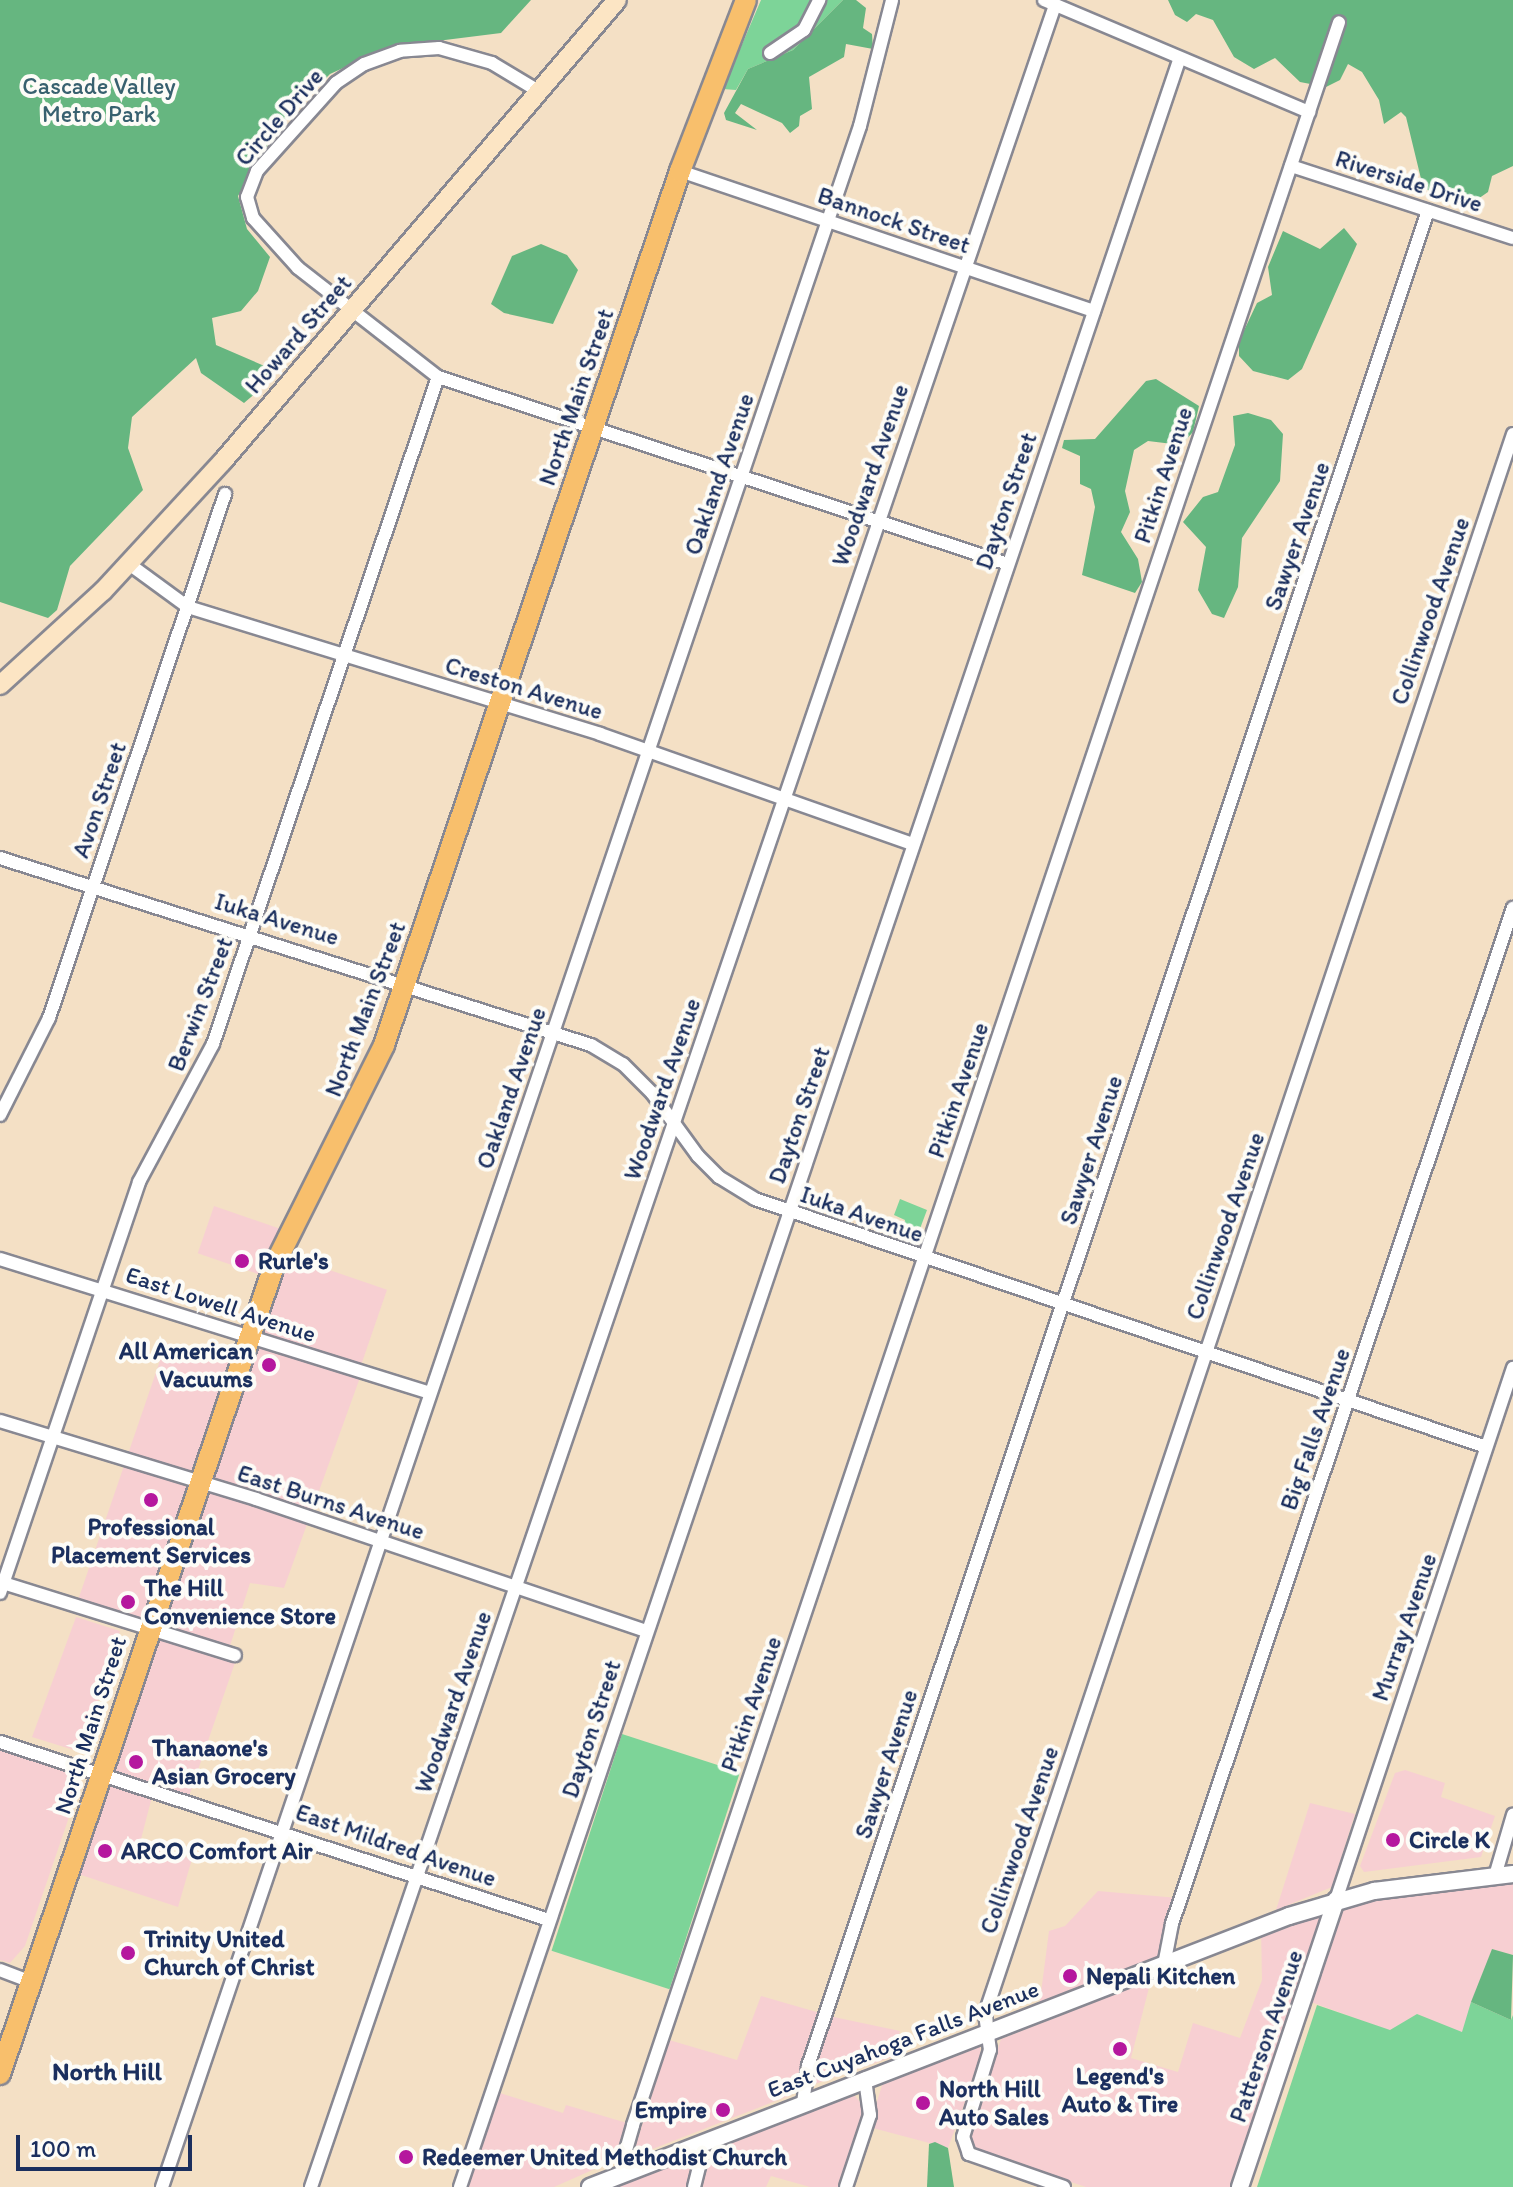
<!DOCTYPE html>
<style>
body{margin:0}
#map{position:relative;width:1513px;height:2187px;overflow:hidden;background:#f4e0c5;font-family:Itim,sans-serif}
div>[style]{position:absolute}
[style*='--x']{left:calc(var(--x)*1px);top:calc(var(--y)*1px);width:calc(var(--w)*1px);rotate:calc(var(--a)*1deg)}
.built>*{inset:0;background:#f7cfd2;transform-origin:0 0}
.green>*{inset:0;background:#7dd498;transform-origin:0 0}
.forest>*{inset:0;background:#66b680}
.roads{filter:drop-shadow(2px 0 #888892) drop-shadow(-2px 0 #888892) drop-shadow(0 2px #888892) drop-shadow(0 -2px #888892)}
.minor>*{height:12px;margin:-6px;padding:0 6px;transform-origin:6px;border-radius:6px;background:#fff}
.tertiary>*{height:16px;margin:-8px;padding:0 8px;transform-origin:8px;border-radius:8px;background:#fff}
.secondary>*{height:18px;margin:-9px;padding:0 9px;transform-origin:9px;border-radius:9px;background:#fce5c4}
.primary>*{height:20px;margin:-10px;padding:0 10px;transform-origin:10px;border-radius:10px;background:#f8bf6c}
.dots>*{width:22px;height:22px;translate:-50% -50%;box-sizing:border-box;border:4px solid #fdfcf7;border-radius:50%}
span{translate:-50% -50%;white-space:nowrap;text-align:center;line-height:1.15;-webkit-text-stroke:8px #fdfcf7;paint-order:stroke}
.park-label{font-size:24px;color:#38616f}
.street-label{font-size:24px;color:#1b2f5e}
.poi-label{font-size:24px;color:#1b2f5e;font-weight:700}
.left{translate:0 -50%;text-align:left}
.right{translate:-100% -50%;text-align:right}
.neighbourhood-label{font-size:26px;color:#1b2f5e;font-weight:700}
.scale{position:absolute;left:16px;top:2135px;width:176px;height:36px;box-sizing:border-box;border:4px solid #1b2f5e;border-top:0;padding-left:10px;font-size:24px;line-height:28px;white-space:nowrap;color:#1b2f5e;-webkit-text-stroke:6px #fdfcf7;paint-order:stroke}
</style>
<div id="map">
<div class="built">
<div style="left:214px;top:1206px;width:79px;height:50px;rotate:19deg"></div>
<div style="left:283px;top:1254px;width:110px;height:85px;rotate:19deg"></div>
<div style="clip-path:polygon(249px 1335px,362px 1372px,284px 1588px,250px 1583px,230px 1646px,239px 1651px,188px 1799px,154px 1789px,140px 1843px,192px 1859px,178px 1907px,69px 1871px,150px 1627px,76px 1606px,166px 1343px,239px 1366px)"></div>
<div style="clip-path:polygon(76px 1617px,120px 1631px,83px 1749px,77px 1751px,32px 1737px)"></div>
<div style="clip-path:polygon(0 1746px,75px 1769px,81px 1782px,25px 1946px,10px 1963px,0 1960px)"></div>
<div style="clip-path:polygon(1405px 1770px,1445px 1783px,1441px 1797px,1495px 1816px,1481px 1857px,1364px 1872px,1360px 1866px,1395px 1773px)"></div>
<div style="clip-path:polygon(1310px 1803px,1355px 1814px,1332px 1887px,1276px 1910px)"></div>
<div style="clip-path:polygon(1513px 1874px,1513px 1955px,1492px 1949px,1462px 2033px,1417px 2014px,1390px 2031px,1303px 1999px,1336px 1900px)"></div>
<div style="clip-path:polygon(1098px 1891px,1178px 1898px,1162px 1962px,1039px 2008px,1049px 1931px,1065px 1926px)"></div>
<div style="clip-path:polygon(1332px 1903px,1237px 2187px,1086px 2187px,970px 2149px,969px 2137px,1001px 2039px,1151px 1980px,1131px 2058px,1178px 2072px,1193px 2023px,1240px 2038px,1262px 1980px,1261px 1930px)"></div>
<div style="clip-path:polygon(761px 1996px,820px 2013px,791px 2095px,632px 2157px,669px 2040px,737px 2060px)"></div>
<div style="clip-path:polygon(829px 2016px,900px 2031px,892px 2057px,815px 2084px,808px 2075px)"></div>
<div style="clip-path:polygon(980px 2046px,981px 2058px,948px 2148px,869px 2127px,884px 2079px)"></div>
<div style="clip-path:polygon(497px 2092px,563px 2113px,566px 2105px,627px 2123px,615px 2160px,554px 2187px,465px 2187px)"></div>
<div style="clip-path:polygon(854px 2095px,866px 2109px,840px 2187px,810px 2187px,771px 2176px,766px 2187px,700px 2187px,711px 2149px)"></div>
<div style="clip-path:polygon(691px 2159px,687px 2187px,613px 2187px,679px 2161px)"></div>
</div>
<div class="green">
<div style="clip-path:polygon(761px 0,843px 0,793px 50px,748px 69px,736px 90px,723px 89px)"></div>
<div style="clip-path:polygon(900px 1199px,927px 1210px,915px 1242px,888px 1234px,894px 1221px,903px 1231px,905px 1220px,894px 1215px)"></div>
<div style="left:622px;top:1734px;width:124px;height:228px;rotate:18deg"></div>
<div style="clip-path:polygon(1471px 2002px,1511px 2020px,1513px 2015px,1513px 2187px,1257px 2187px,1317px 2005px,1390px 2030px,1417px 2014px,1462px 2032px)"></div>
</div>
<div class="forest">
<div style="clip-path:polygon(0 0,531px 0,501px 33px,389px 47px,330px 74px,278px 127px,238px 196px,247px 229px,270px 257px,258px 291px,241px 311px,212px 318px,216px 345px,269px 368px,272px 379px,244px 403px,201px 373px,196px 358px,132px 417px,128px 448px,143px 490px,70px 566px,57px 610px,48px 618px,0 602px)"></div>
<div style="clip-path:polygon(843px 0,856px 0,866px 8px,863px 28px,872px 34px,873px 49px,846px 44px,844px 57px,809px 77px,812px 109px,800px 116px,799px 126px,790px 133px,782px 123px,741px 104px,735px 113px,757px 130px,726px 120px,724px 113px,748px 69px,793px 50px)"></div>
<div style="clip-path:polygon(1168px 0,1513px 0,1513px 166px,1492px 176px,1488px 192px,1475px 201px,1436px 195px,1423px 187px,1406px 117px,1401px 112px,1384px 124px,1379px 100px,1362px 72px,1348px 64px,1340px 80px,1326px 87px,1300px 82px,1275px 58px,1254px 69px,1234px 57px,1213px 20px,1196px 14px,1187px 22px,1175px 15px)"></div>
<div style="clip-path:polygon(1344px 228px,1357px 244px,1302px 369px,1288px 380px,1253px 371px,1239px 356px,1239px 341px,1257px 303px,1272px 295px,1268px 267px,1283px 231px,1320px 249px)"></div>
<div style="clip-path:polygon(541px 244px,567px 255px,578px 270px,553px 324px,504px 313px,491px 304px,512px 256px)"></div>
<div style="clip-path:polygon(1156px 379px,1199px 406px,1193px 432px,1181px 445px,1148px 441px,1134px 450px,1125px 491px,1130px 512px,1121px 532px,1138px 559px,1142px 582px,1135px 593px,1082px 575px,1095px 507px,1091px 489px,1080px 484px,1080px 456px,1062px 448px,1064px 440px,1095px 439px,1146px 381px)"></div>
<div style="clip-path:polygon(1248px 413px,1271px 420px,1283px 434px,1280px 481px,1242px 538px,1238px 587px,1224px 618px,1212px 614px,1198px 590px,1206px 547px,1183px 522px,1203px 497px,1218px 492px,1235px 445px,1233px 416px)"></div>
<div style="clip-path:polygon(1492px 1949px,1513px 1955px,1511px 2020px,1471px 2002px)"></div>
<div style="clip-path:polygon(935px 2142px,948px 2148px,954px 2187px,927px 2187px,929px 2144px)"></div>
</div>
<div class="roads">
<div class="minor">
<div style="--x:1044;--y:0;--w:288;--a:22.9"></div>
<div style="--x:770;--y:53;--w:41;--a:-34.1"></div>
<div style="--x:804;--y:30;--w:34;--a:-63"></div>
<div style="--x:540;--y:92;--w:56;--a:-148.9"></div>
<div style="--x:492;--y:63;--w:55;--a:-164.2"></div>
<div style="--x:439;--y:48;--w:39;--a:176"></div>
<div style="--x:400;--y:51;--w:38;--a:160"></div>
<div style="--x:364;--y:64;--w:34;--a:146"></div>
<div style="--x:336;--y:83;--w:118;--a:131.9"></div>
<div style="--x:257;--y:171;--w:28;--a:111"></div>
<div style="--x:247;--y:197;--w:22;--a:74"></div>
<div style="--x:253;--y:218;--w:67;--a:48"></div>
<div style="--x:298;--y:268;--w:177;--a:37.9"></div>
<div style="--x:438;--y:377;--w:600;--a:18.16"></div>
<div style="--x:1291;--y:166;--w:233;--a:18"></div>
<div style="--x:680;--y:171;--w:437;--a:18.7"></div>
<div style="--x:129;--y:564;--w:73;--a:36.1"></div>
<div style="--x:188;--y:607;--w:431;--a:17.1"></div>
<div style="--x:600;--y:734;--w:332;--a:19.4"></div>
<div style="--x:0;--y:858;--w:620;--a:17.56"></div>
<div style="--x:591;--y:1045;--w:37;--a:31"></div>
<div style="--x:623;--y:1064;--w:41;--a:45"></div>
<div style="--x:652;--y:1093;--w:78;--a:53.9"></div>
<div style="--x:698;--y:1156;--w:30;--a:45"></div>
<div style="--x:719;--y:1177;--w:42;--a:31.4"></div>
<div style="--x:755;--y:1199;--w:772;--a:18.74"></div>
<div style="--x:0;--y:1115;--w:109;--a:-63.2"></div>
<div style="--x:49;--y:1018;--w:553;--a:-71.43"></div>
<div style="--x:0;--y:1259;--w:448;--a:17.3"></div>
<div style="--x:0;--y:1421;--w:268;--a:16.9"></div>
<div style="--x:256;--y:1499;--w:412;--a:18.7"></div>
<div style="--x:0;--y:1582;--w:246;--a:17.3"></div>
<div style="--x:0;--y:1593;--w:434;--a:-71.3"></div>
<div style="--x:139;--y:1182;--w:157;--a:-61.8"></div>
<div style="--x:213;--y:1044;--w:704;--a:-71.36"></div>
<div style="--x:0;--y:1742;--w:577;--a:17.96"></div>
<div style="--x:1495;--y:1876;--w:64;--a:-73.6"></div>
<div style="--x:1336;--y:1900;--w:561;--a:-71.6"></div>
<div style="--x:1164;--y:1965;--w:42;--a:-79"></div>
<div style="--x:1172;--y:1924;--w:1072;--a:-71.45"></div>
<div style="--x:0;--y:1970;--w:33;--a:21"></div>
<div style="--x:803;--y:2103;--w:37;--a:-82"></div>
<div style="--x:808;--y:2066;--w:1956;--a:-71.52"></div>
<div style="--x:627;--y:2173;--w:16;--a:-101"></div>
<div style="--x:624;--y:2157;--w:33;--a:-74"></div>
<div style="--x:633;--y:2125;--w:2218;--a:-71.44"></div>
<div style="--x:162;--y:2187;--w:2176;--a:-71.29"></div>
<div style="--x:860;--y:126;--w:130;--a:-75.7"></div>
<div style="--x:311;--y:2187;--w:2305;--a:-71.17"></div>
<div style="--x:460;--y:2187;--w:2247;--a:-71.32"></div>
<div style="--x:694;--y:2187;--w:32;--a:-76"></div>
<div style="--x:702;--y:2156;--w:12;--a:-104"></div>
<div style="--x:846;--y:2187;--w:76;--a:-71.6"></div>
<div style="--x:870;--y:2115;--w:37;--a:-98"></div>
<div style="--x:1064;--y:2187;--w:101;--a:-160.8"></div>
<div style="--x:969;--y:2154;--w:18;--a:-109"></div>
<div style="--x:963;--y:2137;--w:91;--a:-72.8"></div>
<div style="--x:990;--y:2050;--w:36;--a:-98"></div>
<div style="--x:985;--y:2014;--w:1666;--a:-71.52"></div>
</div>
<div class="tertiary">
<div style="--x:590;--y:2187;--w:750;--a:-21.19"></div>
<div style="--x:1289;--y:1916;--w:89;--a:-16.4"></div>
<div style="--x:1374;--y:1891;--w:140;--a:-7"></div>
<div style="--x:1240;--y:2187;--w:303;--a:-71.5"></div>
</div>
<div class="secondary">
<div style="--x:0;--y:685;--w:139;--a:-42.4"></div>
<div style="--x:103;--y:591;--w:177;--a:-47.3"></div>
<div style="--x:223;--y:461;--w:606;--a:-49.48"></div>
</div>
<div class="primary">
<div style="--x:0;--y:2074;--w:853;--a:-71.27"></div>
<div style="--x:274;--y:1266;--w:247;--a:-63.5"></div>
<div style="--x:384;--y:1045;--w:923;--a:-71.29"></div>
<div style="--x:680;--y:171;--w:183;--a:-68.9"></div>
</div>
</div>
<div class="dots">
<div style="left:242px;top:1261px;background:#b5179e"></div>
<div style="left:269px;top:1365px;background:#b5179e"></div>
<div style="left:151px;top:1500px;background:#b5179e"></div>
<div style="left:128px;top:1602px;background:#b5179e"></div>
<div style="left:136px;top:1762px;background:#b5179e"></div>
<div style="left:1393px;top:1840px;background:#b5179e"></div>
<div style="left:105px;top:1851px;background:#b5179e"></div>
<div style="left:128px;top:1953px;background:#b5179e"></div>
<div style="left:1070px;top:1976px;background:#b5179e"></div>
<div style="left:1120px;top:2049px;background:#b5179e"></div>
<div style="left:923px;top:2103px;background:#b5179e"></div>
<div style="left:723px;top:2110px;background:#b5179e"></div>
<div style="left:406px;top:2157px;background:#b5179e"></div>
</div>
<div class="park-label">
<span style="left:99px;top:100px">Cascade Valley<br>Metro Park</span>
</div>
<div class="street-label">
<span style="left:279px;top:117px;rotate:-49deg">Circle Drive</span>
<span style="left:1409px;top:181px;rotate:18deg">Riverside Drive</span>
<span style="left:894px;top:220px;rotate:19deg">Bannock Street</span>
<span style="left:298px;top:334px;rotate:-49deg">Howard Street</span>
<span style="left:576px;top:397px;rotate:-71deg">North Main Street</span>
<span style="left:719px;top:474px;rotate:-71deg">Oakland Avenue</span>
<span style="left:870px;top:475px;rotate:-71deg">Woodward Avenue</span>
<span style="left:1163px;top:475px;rotate:-72deg">Pitkin Avenue</span>
<span style="left:1006px;top:501px;rotate:-71deg">Dayton Street</span>
<span style="left:1297px;top:536px;rotate:-71deg">Sawyer Avenue</span>
<span style="left:1430px;top:611px;rotate:-71deg">Collinwood Avenue</span>
<span style="left:524px;top:688px;rotate:17deg">Creston Avenue</span>
<span style="left:99px;top:800px;rotate:-71deg">Avon Street</span>
<span style="left:277px;top:919px;rotate:17deg">Iuka Avenue</span>
<span style="left:200px;top:1004px;rotate:-69deg">Berwin Street</span>
<span style="left:365px;top:1009px;rotate:-69deg">North Main Street</span>
<span style="left:511px;top:1088px;rotate:-71deg">Oakland Avenue</span>
<span style="left:662px;top:1089px;rotate:-71deg">Woodward Avenue</span>
<span style="left:958px;top:1090px;rotate:-71deg">Pitkin Avenue</span>
<span style="left:799px;top:1115px;rotate:-71deg">Dayton Street</span>
<span style="left:1091px;top:1150px;rotate:-72deg">Sawyer Avenue</span>
<span style="left:862px;top:1214px;rotate:19deg">Iuka Avenue</span>
<span style="left:1225px;top:1226px;rotate:-71deg">Collinwood Avenue</span>
<span style="left:221px;top:1304px;rotate:18deg">East Lowell Avenue</span>
<span style="left:1315px;top:1429px;rotate:-71deg">Big Falls Avenue</span>
<span style="left:331px;top:1502px;rotate:18deg">East Burns Avenue</span>
<span style="left:1404px;top:1627px;rotate:-71deg">Murray Avenue</span>
<span style="left:453px;top:1702px;rotate:-71deg">Woodward Avenue</span>
<span style="left:751px;top:1704px;rotate:-71deg">Pitkin Avenue</span>
<span style="left:90px;top:1725px;rotate:-72deg">North Main Street</span>
<span style="left:591px;top:1729px;rotate:-72deg">Dayton Street</span>
<span style="left:886px;top:1764px;rotate:-72deg">Sawyer Avenue</span>
<span style="left:1019px;top:1840px;rotate:-71deg">Collinwood Avenue</span>
<span style="left:396px;top:1845px;rotate:19deg">East Mildred Avenue</span>
<span style="left:1266px;top:2036px;rotate:-71deg">Patterson Avenue</span>
<span style="left:903px;top:2039px;rotate:-21deg">East Cuyahoga Falls Avenue</span>
</div>
<div class="poi-label">
<span class="left" style="left:258px;top:1261px">Rurle's</span>
<span class="right" style="left:253px;top:1365px">All American<br>Vacuums</span>
<span style="left:151px;top:1541px">Professional<br>Placement Services</span>
<span class="left" style="left:144px;top:1602px">The Hill<br>Convenience Store</span>
<span class="left" style="left:152px;top:1762px">Thanaone's<br>Asian Grocery</span>
<span class="left" style="left:1409px;top:1840px">Circle K</span>
<span class="left" style="left:121px;top:1851px">ARCO Comfort Air</span>
<span class="left" style="left:144px;top:1953px">Trinity United<br>Church of Christ</span>
<span class="left" style="left:1086px;top:1976px">Nepali Kitchen</span>
<span style="left:1120px;top:2090px">Legend's<br>Auto &amp; Tire</span>
<span class="left" style="left:939px;top:2103px">North Hill<br>Auto Sales</span>
<span class="right" style="left:707px;top:2110px">Empire</span>
<span class="left" style="left:422px;top:2157px">Redeemer United Methodist Church</span>
</div>
<div class="neighbourhood-label">
<span style="left:107px;top:2072px">North Hill</span>
</div>
<div class="scale">100 m</div>
</div>
